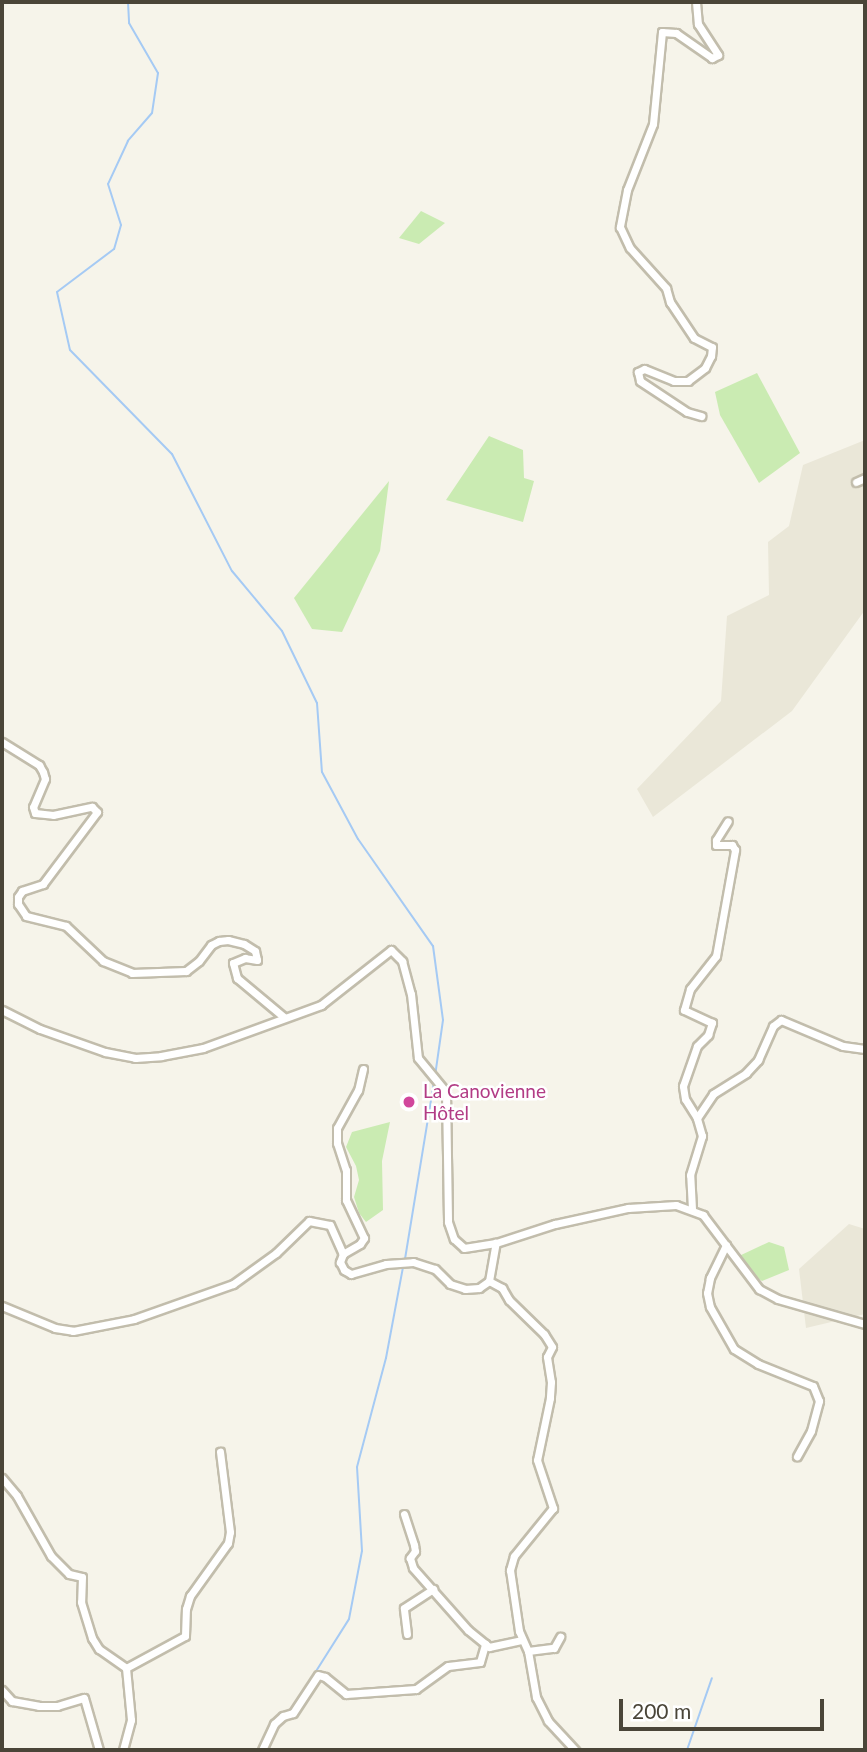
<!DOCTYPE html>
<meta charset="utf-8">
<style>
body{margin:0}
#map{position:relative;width:867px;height:1752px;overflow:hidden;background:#f6f4ea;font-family:Lato,sans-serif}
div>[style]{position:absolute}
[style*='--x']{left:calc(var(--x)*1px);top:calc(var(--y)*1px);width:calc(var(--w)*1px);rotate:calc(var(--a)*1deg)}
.residential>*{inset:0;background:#eae7d8}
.green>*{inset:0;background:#caebb2}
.stream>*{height:2px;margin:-1px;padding:0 1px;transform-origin:1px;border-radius:1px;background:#a5caf4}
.roads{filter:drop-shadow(2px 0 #c2bdac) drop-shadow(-2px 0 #c2bdac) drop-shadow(0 2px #c2bdac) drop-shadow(0 -2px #c2bdac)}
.minor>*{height:7px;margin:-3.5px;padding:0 3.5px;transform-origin:3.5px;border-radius:3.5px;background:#fff}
.dots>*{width:19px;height:19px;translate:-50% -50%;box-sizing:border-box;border:4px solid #fff;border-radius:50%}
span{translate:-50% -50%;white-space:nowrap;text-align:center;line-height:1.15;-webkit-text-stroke:5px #fff;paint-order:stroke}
.hotel-label{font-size:19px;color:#b23c85}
.left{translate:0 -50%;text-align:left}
.frame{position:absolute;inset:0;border:4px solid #4a4538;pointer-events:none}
.scale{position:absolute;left:619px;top:1699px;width:205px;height:32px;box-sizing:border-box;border:4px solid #4a4538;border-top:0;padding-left:9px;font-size:21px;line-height:24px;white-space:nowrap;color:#4a4538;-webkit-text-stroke:5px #fff;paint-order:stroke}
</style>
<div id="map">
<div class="residential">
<div style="clip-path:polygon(865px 440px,865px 610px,792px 711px,653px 817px,637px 789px,721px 701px,727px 616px,769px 595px,768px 542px,789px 526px,803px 465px)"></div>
<div style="clip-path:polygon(849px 1224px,865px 1229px,865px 1314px,806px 1328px,799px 1269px)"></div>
</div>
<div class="green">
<div style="clip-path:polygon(421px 211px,445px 223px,419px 244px,399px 238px)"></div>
<div style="clip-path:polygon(757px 373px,800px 453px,759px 483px,720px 415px,715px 392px)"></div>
<div style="clip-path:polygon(489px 436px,523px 450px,524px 478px,534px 481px,523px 522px,446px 500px)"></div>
<div style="clip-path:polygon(389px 481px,380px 551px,342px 632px,312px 629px,294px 598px)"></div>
<div style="clip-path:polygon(390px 1122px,382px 1161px,383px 1210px,366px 1222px,359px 1213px,354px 1197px,359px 1180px,356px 1166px,346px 1147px,352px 1132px)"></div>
<div style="clip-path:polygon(769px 1242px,784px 1247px,789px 1270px,762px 1281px,752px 1274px,739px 1256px)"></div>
</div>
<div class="stream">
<div style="--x:128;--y:2;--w:21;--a:87"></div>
<div style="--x:129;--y:23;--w:58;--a:59.9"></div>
<div style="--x:158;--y:73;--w:40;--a:98.5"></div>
<div style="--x:152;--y:113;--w:37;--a:131"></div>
<div style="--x:128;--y:141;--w:47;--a:114.9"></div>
<div style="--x:108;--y:184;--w:43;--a:72.4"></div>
<div style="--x:121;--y:225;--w:25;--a:106"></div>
<div style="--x:114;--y:249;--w:71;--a:143"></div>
<div style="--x:57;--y:292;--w:59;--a:77.4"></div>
<div style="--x:70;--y:350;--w:146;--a:45.6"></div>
<div style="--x:172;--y:454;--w:131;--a:62.9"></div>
<div style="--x:232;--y:571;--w:78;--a:50.2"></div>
<div style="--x:282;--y:631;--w:80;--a:64.1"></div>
<div style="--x:317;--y:703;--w:69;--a:85.9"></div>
<div style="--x:322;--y:772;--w:76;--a:61.8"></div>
<div style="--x:358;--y:839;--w:131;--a:55"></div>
<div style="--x:433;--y:946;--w:75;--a:82.3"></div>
<div style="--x:443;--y:1020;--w:57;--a:98.1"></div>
<div style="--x:405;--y:1259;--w:180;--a:-80.7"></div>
<div style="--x:313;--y:1676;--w:67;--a:-57.7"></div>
<div style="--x:349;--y:1619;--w:69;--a:-79.2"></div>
<div style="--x:362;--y:1551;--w:84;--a:-93.4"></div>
<div style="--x:357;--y:1467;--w:113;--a:-75.1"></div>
<div style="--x:386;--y:1358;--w:93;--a:-79.4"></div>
<div style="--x:273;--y:1734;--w:19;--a:-51"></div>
<div style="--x:687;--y:1750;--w:76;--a:-70.9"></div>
</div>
<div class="roads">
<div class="minor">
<div style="--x:696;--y:2;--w:22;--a:85"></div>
<div style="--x:698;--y:24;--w:37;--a:57"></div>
<div style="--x:718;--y:55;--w:7;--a:153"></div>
<div style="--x:712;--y:58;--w:44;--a:-145.2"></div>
<div style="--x:676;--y:33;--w:14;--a:-176"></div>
<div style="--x:662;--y:32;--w:92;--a:95.6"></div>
<div style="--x:653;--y:124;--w:71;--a:111.5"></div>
<div style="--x:627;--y:190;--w:38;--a:101"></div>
<div style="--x:620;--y:227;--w:23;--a:65"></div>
<div style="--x:630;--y:248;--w:54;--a:48"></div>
<div style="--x:666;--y:288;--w:15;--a:74"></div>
<div style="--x:670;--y:302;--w:43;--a:56.3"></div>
<div style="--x:694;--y:338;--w:20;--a:27"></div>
<div style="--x:712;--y:347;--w:9;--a:96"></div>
<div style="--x:711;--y:356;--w:13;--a:117"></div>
<div style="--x:705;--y:368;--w:21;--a:143"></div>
<div style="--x:688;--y:381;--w:14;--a:180"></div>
<div style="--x:674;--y:381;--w:32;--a:-158"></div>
<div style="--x:644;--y:369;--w:7;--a:153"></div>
<div style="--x:638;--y:372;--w:9;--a:77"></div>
<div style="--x:640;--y:381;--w:56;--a:33.4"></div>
<div style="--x:687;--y:412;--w:15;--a:16"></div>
<div style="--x:856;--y:482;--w:10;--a:-24"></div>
<div style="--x:2;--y:742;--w:44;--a:31.9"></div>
<div style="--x:39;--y:765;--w:8;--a:60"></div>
<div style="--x:43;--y:772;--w:7;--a:74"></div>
<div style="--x:45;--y:779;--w:30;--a:113"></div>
<div style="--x:33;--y:807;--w:6;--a:72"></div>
<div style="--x:35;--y:813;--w:18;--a:6"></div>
<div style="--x:53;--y:815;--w:40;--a:-12"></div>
<div style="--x:92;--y:807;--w:7;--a:45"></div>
<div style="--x:97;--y:812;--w:90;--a:126.9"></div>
<div style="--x:43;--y:884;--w:22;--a:162"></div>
<div style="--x:22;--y:891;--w:7;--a:124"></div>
<div style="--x:18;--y:897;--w:7;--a:90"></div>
<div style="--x:18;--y:904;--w:14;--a:56"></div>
<div style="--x:26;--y:916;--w:41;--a:14"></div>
<div style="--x:66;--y:926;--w:51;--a:43.4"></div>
<div style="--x:103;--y:961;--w:31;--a:22"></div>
<div style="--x:132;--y:973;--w:54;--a:-2.1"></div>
<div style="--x:186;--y:971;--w:16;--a:-38"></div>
<div style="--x:199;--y:961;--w:20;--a:-53"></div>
<div style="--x:211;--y:945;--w:9;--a:-27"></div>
<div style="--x:219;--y:941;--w:9;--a:-6"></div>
<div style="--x:228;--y:940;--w:16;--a:14"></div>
<div style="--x:244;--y:944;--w:13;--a:32"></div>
<div style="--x:255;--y:951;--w:9;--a:77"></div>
<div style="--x:257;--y:960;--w:12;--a:-171"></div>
<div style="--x:245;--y:958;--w:13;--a:157"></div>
<div style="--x:233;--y:963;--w:16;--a:75"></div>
<div style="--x:237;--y:978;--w:62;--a:39.8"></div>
<div style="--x:2;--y:1010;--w:42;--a:26.6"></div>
<div style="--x:40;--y:1029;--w:69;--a:19.5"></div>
<div style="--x:105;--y:1052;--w:31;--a:11"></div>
<div style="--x:135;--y:1058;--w:26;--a:-4"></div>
<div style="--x:161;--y:1056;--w:43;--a:-10.8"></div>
<div style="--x:203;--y:1048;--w:126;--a:-20"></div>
<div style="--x:321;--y:1005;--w:89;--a:-38.2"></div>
<div style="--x:391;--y:950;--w:16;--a:45"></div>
<div style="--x:402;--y:961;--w:34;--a:75"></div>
<div style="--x:411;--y:994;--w:64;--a:83.8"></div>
<div style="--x:418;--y:1058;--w:44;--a:50.5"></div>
<div style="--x:446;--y:1092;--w:130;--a:89.1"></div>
<div style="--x:448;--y:1222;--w:18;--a:71"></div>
<div style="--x:454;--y:1239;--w:13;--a:42"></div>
<div style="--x:464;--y:1248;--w:32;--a:-9"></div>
<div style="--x:496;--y:1243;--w:62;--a:-17.9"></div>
<div style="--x:555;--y:1224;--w:75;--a:-12.4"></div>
<div style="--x:628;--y:1208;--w:48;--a:-3.6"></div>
<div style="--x:676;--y:1205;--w:29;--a:20"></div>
<div style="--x:703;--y:1215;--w:93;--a:52.9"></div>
<div style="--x:759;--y:1289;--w:21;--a:28"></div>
<div style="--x:778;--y:1299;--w:91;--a:16"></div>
<div style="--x:363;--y:1069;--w:22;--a:103"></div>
<div style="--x:358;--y:1090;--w:43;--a:118.9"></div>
<div style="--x:337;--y:1128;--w:15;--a:90"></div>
<div style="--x:337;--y:1143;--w:28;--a:72"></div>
<div style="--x:346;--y:1170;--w:30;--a:90"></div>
<div style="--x:346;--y:1200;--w:42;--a:64.7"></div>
<div style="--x:364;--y:1238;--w:7;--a:124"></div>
<div style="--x:360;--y:1244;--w:20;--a:150"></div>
<div style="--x:343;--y:1254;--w:9;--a:111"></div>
<div style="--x:340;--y:1262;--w:9;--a:63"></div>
<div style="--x:344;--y:1270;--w:8;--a:30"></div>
<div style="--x:351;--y:1274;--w:36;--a:-16"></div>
<div style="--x:386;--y:1264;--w:27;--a:-4"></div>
<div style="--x:413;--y:1262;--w:23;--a:18"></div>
<div style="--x:435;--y:1269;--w:21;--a:45"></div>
<div style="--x:450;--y:1284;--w:16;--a:18"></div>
<div style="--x:465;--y:1289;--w:14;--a:-4"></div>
<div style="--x:479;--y:1288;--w:12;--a:-35"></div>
<div style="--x:489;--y:1281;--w:39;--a:-80"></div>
<div style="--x:697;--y:1118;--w:29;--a:-56"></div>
<div style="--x:713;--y:1094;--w:39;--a:-32"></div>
<div style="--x:746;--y:1073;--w:18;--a:-47"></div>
<div style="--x:758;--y:1060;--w:37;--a:-66"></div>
<div style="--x:773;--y:1026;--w:10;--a:-37"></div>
<div style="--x:781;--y:1020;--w:67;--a:22.8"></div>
<div style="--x:843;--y:1046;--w:22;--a:8"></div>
<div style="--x:692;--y:1209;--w:34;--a:-93"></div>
<div style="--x:690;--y:1175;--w:41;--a:-72.9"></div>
<div style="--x:702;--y:1136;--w:19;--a:-106"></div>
<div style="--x:697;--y:1118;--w:22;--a:-122"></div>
<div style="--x:685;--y:1099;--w:13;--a:-99"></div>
<div style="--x:683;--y:1086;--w:42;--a:-70.7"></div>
<div style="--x:697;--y:1046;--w:16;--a:-45"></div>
<div style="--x:708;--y:1035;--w:13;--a:-72"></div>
<div style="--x:712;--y:1023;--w:31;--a:-155"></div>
<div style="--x:684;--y:1010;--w:22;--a:-74"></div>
<div style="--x:690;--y:989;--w:42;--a:-51.8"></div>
<div style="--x:716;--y:956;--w:108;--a:-79.8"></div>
<div style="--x:735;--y:850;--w:6;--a:-121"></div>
<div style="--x:732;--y:845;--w:16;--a:180"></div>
<div style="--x:716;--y:845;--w:5;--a:-90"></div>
<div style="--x:716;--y:840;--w:22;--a:-58"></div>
<div style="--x:726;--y:1245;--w:37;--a:116"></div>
<div style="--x:710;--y:1278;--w:15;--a:101"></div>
<div style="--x:707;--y:1293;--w:14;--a:78"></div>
<div style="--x:710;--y:1307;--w:48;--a:60.3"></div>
<div style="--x:734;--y:1349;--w:28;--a:32"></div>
<div style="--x:758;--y:1364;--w:59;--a:21.8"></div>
<div style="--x:813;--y:1386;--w:16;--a:68"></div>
<div style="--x:819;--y:1401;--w:31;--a:105"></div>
<div style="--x:811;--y:1431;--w:29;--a:119"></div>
<div style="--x:489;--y:1281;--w:15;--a:28"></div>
<div style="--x:502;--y:1288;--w:14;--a:60"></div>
<div style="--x:509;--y:1300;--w:49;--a:44.2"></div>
<div style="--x:544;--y:1334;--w:15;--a:58"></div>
<div style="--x:552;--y:1347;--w:11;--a:117"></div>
<div style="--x:547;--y:1357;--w:25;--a:81"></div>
<div style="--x:551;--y:1382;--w:16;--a:94"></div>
<div style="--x:550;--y:1398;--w:63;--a:101.8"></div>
<div style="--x:537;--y:1460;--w:51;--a:71.6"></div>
<div style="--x:553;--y:1508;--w:62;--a:129.1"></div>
<div style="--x:514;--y:1556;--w:15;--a:106"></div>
<div style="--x:510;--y:1570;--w:62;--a:81.6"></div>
<div style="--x:519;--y:1631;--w:22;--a:66"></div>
<div style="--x:528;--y:1651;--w:47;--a:80.1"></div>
<div style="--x:536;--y:1697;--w:27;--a:63"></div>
<div style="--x:548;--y:1721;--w:40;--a:47"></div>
<div style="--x:2;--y:1306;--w:57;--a:22.5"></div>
<div style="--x:55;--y:1328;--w:18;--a:9"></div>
<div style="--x:73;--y:1331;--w:62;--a:-11.1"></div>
<div style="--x:134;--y:1319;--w:105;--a:-19.5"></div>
<div style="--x:233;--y:1284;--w:53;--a:-35.8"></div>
<div style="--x:276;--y:1253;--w:46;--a:-44.1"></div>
<div style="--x:309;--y:1221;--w:21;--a:11"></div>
<div style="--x:330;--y:1225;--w:32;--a:66"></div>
<div style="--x:2;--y:1478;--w:23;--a:50"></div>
<div style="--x:17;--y:1496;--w:69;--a:60.5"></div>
<div style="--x:51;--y:1556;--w:25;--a:45"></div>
<div style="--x:69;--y:1574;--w:13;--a:13"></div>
<div style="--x:82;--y:1577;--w:25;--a:92"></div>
<div style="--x:81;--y:1602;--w:38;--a:73"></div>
<div style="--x:92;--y:1638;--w:13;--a:58"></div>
<div style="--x:99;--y:1649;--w:33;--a:35"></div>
<div style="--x:126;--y:1668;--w:52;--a:84.5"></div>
<div style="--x:131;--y:1720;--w:31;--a:105"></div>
<div style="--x:404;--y:1514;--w:33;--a:72"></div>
<div style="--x:414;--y:1545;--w:6;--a:81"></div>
<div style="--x:415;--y:1551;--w:9;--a:126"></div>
<div style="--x:410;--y:1558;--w:10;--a:73"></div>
<div style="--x:413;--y:1568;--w:83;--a:48.4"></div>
<div style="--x:468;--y:1630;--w:27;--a:39"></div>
<div style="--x:489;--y:1647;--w:34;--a:-12"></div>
<div style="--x:407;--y:1634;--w:26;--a:-97"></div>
<div style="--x:404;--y:1608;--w:35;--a:-33"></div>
<div style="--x:528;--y:1651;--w:26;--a:-7"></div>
<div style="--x:554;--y:1648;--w:13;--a:-61"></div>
<div style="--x:126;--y:1668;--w:67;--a:-28.5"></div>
<div style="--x:185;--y:1636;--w:27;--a:-88"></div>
<div style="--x:186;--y:1609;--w:14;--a:-73"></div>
<div style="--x:190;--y:1596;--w:65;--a:-54.4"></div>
<div style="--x:228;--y:1543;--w:11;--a:-80"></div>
<div style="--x:230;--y:1532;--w:81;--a:-97.1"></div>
<div style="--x:2;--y:1690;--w:15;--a:48"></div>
<div style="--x:12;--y:1701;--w:27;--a:10"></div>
<div style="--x:39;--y:1706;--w:18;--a:0"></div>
<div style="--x:57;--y:1706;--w:28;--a:-17"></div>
<div style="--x:84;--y:1698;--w:54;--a:73.9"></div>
<div style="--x:262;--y:1750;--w:29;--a:-65"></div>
<div style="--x:274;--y:1724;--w:12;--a:-42"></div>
<div style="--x:283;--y:1716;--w:10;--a:-17"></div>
<div style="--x:293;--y:1713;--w:45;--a:-56.7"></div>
<div style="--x:318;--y:1675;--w:7;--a:16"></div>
<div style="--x:325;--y:1677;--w:27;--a:39"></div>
<div style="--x:346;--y:1694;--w:70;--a:-4.1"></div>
<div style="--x:416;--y:1689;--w:39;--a:-36"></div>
<div style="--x:448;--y:1666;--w:32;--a:-7"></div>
<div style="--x:480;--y:1662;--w:19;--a:-74"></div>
</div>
</div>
<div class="dots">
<div style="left:409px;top:1102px;background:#d1479c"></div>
</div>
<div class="hotel-label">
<span class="left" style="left:423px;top:1102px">La Canovienne<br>Hôtel</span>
</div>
<div class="frame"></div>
<div class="scale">200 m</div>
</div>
